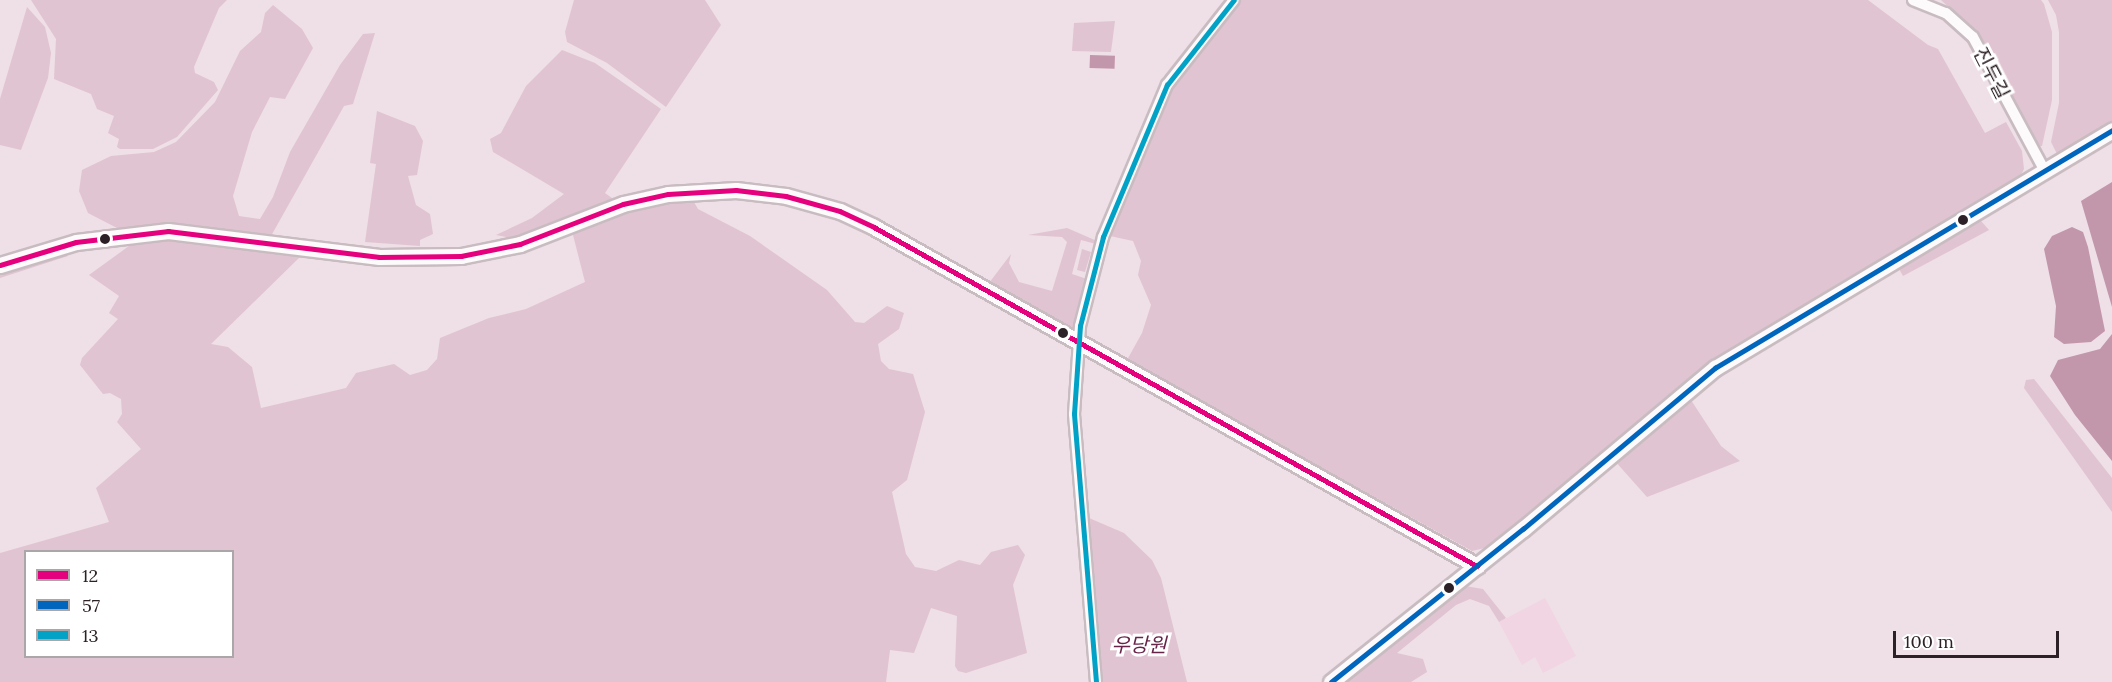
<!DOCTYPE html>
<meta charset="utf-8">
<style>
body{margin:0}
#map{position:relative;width:2112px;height:682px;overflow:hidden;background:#efdfe6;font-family:Lora,"Noto Sans KR",serif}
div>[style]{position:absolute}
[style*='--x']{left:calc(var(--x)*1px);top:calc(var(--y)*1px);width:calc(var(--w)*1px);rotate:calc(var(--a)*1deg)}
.built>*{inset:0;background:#f1d5e2}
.green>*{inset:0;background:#e1c4d1}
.water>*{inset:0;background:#c397ab;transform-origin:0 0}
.roads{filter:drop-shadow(2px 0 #c8bcc1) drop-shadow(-2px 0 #c8bcc1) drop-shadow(0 2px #c8bcc1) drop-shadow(0 -2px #c8bcc1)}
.street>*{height:10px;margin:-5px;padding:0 5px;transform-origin:5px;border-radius:5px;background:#fdfafb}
.secondary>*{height:15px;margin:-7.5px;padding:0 7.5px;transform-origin:7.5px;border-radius:7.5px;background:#fdfafb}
.bus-1>*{height:4.5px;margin:-2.25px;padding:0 2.25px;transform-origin:2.25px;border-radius:2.25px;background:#e5007d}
.bus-2>*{height:4.5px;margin:-2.25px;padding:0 2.25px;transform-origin:2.25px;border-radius:2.25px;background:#0065bd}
.bus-3>*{height:4.5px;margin:-2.25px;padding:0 2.25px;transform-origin:2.25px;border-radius:2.25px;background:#02a2c6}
.dots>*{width:16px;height:16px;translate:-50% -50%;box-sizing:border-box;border:3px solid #fff;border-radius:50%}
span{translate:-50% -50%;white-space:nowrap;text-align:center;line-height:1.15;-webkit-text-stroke:6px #fff;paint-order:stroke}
.street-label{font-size:20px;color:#2c2126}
.park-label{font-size:20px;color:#672348;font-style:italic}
.legend{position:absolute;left:24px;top:550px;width:210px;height:108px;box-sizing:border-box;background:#fff;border:2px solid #aba6a8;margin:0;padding:8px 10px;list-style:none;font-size:18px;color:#2c2126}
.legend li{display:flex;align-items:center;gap:12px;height:30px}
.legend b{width:30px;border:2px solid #aba6a8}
.scale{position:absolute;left:1893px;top:631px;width:166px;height:27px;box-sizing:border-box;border:3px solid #2c2126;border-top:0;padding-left:8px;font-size:18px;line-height:21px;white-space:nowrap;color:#2c2126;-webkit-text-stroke:4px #fff;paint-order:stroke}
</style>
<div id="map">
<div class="built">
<div style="clip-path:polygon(1545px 598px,1576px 656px,1543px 673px,1535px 657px,1522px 665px,1499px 622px)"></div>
</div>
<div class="green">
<div style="clip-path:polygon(31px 0,227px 0,219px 8px,194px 67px,195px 73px,214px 82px,218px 90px,177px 137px,153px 149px,120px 149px,117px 147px,119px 139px,108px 133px,114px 116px,97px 109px,91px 94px,54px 79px,56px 39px)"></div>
<div style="clip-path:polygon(574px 0,705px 0,721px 25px,666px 107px,607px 63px,567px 42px,565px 32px)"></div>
<div style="clip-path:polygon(1240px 0,1868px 0,1928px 45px,1938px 49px,1985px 133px,2006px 122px,2022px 151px,2024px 169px,2020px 177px,1698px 373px,1489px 547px,1472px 551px,1127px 360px,1142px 333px,1151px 305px,1138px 275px,1141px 261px,1133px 241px,1110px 236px,1178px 75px)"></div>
<div style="clip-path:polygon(1941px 0,2041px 0,2044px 4px,2052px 32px,2052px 100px,2042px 146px,2037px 147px,2022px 124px,1977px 34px)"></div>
<div style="clip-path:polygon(2048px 0,2112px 0,2112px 124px,2059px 158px,2051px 142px,2059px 103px,2059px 32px,2056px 15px)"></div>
<div style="clip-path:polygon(273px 5px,302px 29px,313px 48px,285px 99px,270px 97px,252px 132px,233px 196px,239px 216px,260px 219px,273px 197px,290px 152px,340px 65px,363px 34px,375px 33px,353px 104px,344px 106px,271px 236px,181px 225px,117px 228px,88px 213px,79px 191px,82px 170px,111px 156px,154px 152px,176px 142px,215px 102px,240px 51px,261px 32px,265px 13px)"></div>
<div style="clip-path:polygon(27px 7px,45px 27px,51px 53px,48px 78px,21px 150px,0 145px,0 99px)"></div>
<div style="clip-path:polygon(1115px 21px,1111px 52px,1072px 51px,1074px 23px)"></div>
<div style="clip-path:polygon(562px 50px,595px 63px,661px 109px,605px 193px,616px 201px,516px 239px,496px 235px,532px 218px,564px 194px,493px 152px,490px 139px,501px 133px,526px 86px)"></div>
<div style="clip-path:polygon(377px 111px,415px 126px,423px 141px,417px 175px,408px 176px,416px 205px,430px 214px,433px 234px,420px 240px,420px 246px,365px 242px,376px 164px,370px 163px)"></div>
<div style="clip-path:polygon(evenodd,691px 197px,698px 209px,750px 236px,827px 290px,855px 322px,864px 323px,887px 306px,904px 313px,899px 329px,878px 344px,881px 361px,889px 369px,913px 374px,925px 412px,907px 480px,892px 492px,906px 554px,915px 567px,936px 571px,959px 560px,980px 565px,991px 552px,1018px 545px,1025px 555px,1013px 585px,1027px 653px,966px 673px,958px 671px,955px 666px,957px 616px,931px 608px,914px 653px,890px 650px,886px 682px,0 682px,0 553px,109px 522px,96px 488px,141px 449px,117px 422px,122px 414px,121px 399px,110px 393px,103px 394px,80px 365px,82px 358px,118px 319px,109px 313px,119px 296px,89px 275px,140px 238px,198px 238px,302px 255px,211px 344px,228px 347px,252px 367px,261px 408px,346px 388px,356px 373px,394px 364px,410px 375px,427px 370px,437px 359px,440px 338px,489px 318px,526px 309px,585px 282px,572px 231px,627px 209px,691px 197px,26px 552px,232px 552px,232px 656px,26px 656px,26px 552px)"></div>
<div style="clip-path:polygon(1974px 221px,1981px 221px,1989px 230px,1903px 276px,1898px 267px)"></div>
<div style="clip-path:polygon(1067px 228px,1097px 241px,1096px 244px,1081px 240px,1072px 274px,1087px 279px,1073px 330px,989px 283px,1011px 254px,1009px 263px,1019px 282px,1052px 291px,1067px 242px,1062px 237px,1028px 235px)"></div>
<div style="clip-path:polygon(1082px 249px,1091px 252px,1085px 272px,1077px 270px)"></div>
<div style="clip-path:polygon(57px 252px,68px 256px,0 278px,0 271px)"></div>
<div style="clip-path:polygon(2034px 379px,2112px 478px,2112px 512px,2024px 388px,2026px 380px)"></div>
<div style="clip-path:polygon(1689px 397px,1721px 446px,1740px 461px,1647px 497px,1614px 460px)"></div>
<div style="clip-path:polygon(1089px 518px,1124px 533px,1152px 560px,1161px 578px,1187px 682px,1103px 682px)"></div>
<div style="clip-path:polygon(1465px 586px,1483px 589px,1506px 618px,1499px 622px,1489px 606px,1470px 599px,1456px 605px,1397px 653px,1423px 659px,1427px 672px,1411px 682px,1346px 682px,1344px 678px)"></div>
</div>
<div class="water">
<div style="left:1090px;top:55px;width:25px;height:13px;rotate:2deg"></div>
<div style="clip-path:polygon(2112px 182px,2112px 307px,2081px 201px)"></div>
<div style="clip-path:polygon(2072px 227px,2083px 232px,2088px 247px,2105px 331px,2091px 342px,2064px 344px,2054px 337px,2056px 306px,2044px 249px,2052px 236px)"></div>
<div style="clip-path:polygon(2112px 334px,2112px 461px,2075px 415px,2050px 376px,2058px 360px,2100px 349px)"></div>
</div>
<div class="roads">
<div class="street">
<div style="--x:1913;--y:0;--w:35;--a:22"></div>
<div style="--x:1946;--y:13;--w:36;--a:42"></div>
<div style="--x:1973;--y:37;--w:154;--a:61.8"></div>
<div style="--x:1096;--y:682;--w:269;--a:-94.7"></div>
<div style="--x:1074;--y:414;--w:88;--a:-86.1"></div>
<div style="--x:1080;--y:326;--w:92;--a:-75.5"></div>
<div style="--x:1103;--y:237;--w:165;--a:-67.2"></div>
<div style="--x:1167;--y:85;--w:108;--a:-51.8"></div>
</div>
<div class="secondary">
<div style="--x:0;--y:265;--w:79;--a:-16.8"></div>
<div style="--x:76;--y:242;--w:93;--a:-6.8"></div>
<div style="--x:168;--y:231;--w:213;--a:7"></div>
<div style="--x:379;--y:257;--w:82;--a:-0.7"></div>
<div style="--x:461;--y:256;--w:60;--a:-11.5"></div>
<div style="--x:520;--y:244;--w:110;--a:-21.2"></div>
<div style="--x:623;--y:204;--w:46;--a:-12.5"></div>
<div style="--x:668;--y:194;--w:68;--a:-3.4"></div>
<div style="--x:736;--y:190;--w:50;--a:6.8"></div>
<div style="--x:786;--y:196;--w:56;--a:15.5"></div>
<div style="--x:840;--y:211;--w:38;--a:25"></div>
<div style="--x:874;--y:227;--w:692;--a:29.34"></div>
<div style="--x:1331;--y:682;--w:246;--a:-38.6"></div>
<div style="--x:1523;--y:529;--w:251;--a:-40"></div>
<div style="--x:1715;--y:368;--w:463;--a:-30.9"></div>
</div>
</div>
<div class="bus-1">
<div style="--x:0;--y:265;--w:79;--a:-16.8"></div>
<div style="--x:76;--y:242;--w:93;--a:-6.8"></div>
<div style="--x:168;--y:231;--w:213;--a:7"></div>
<div style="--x:379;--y:257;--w:82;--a:-0.7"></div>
<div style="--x:461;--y:256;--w:60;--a:-11.5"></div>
<div style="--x:520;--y:244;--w:110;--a:-21.2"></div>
<div style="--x:623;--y:204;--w:46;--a:-12.5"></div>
<div style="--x:668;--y:194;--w:68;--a:-3.4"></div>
<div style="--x:736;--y:190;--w:50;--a:6.8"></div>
<div style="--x:786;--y:196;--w:56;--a:15.5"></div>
<div style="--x:840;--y:211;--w:38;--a:25"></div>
<div style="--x:874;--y:227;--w:692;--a:29.34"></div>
</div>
<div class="bus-2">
<div style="--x:1331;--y:682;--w:246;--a:-38.6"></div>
<div style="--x:1523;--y:529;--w:251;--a:-40"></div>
<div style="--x:1715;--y:368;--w:463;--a:-30.9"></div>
</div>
<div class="bus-3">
<div style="--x:1096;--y:682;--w:269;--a:-94.7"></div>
<div style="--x:1074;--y:414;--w:88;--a:-86.1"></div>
<div style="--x:1080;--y:326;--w:92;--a:-75.5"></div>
<div style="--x:1103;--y:237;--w:165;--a:-67.2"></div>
<div style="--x:1167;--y:85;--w:108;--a:-51.8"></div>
</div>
<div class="dots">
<div style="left:1963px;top:220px;background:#2c2126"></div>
<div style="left:105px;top:239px;background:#2c2126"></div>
<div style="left:1063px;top:333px;background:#2c2126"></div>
<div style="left:1449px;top:588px;background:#2c2126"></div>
</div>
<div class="street-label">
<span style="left:1992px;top:73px;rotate:63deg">진두길</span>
</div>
<div class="park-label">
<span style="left:1139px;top:644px">우당원</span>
</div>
<ul class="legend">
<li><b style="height:8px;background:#e5007d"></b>12</li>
<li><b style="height:8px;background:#0065bd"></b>57</li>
<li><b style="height:8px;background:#02a2c6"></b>13</li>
</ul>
<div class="scale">100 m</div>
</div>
